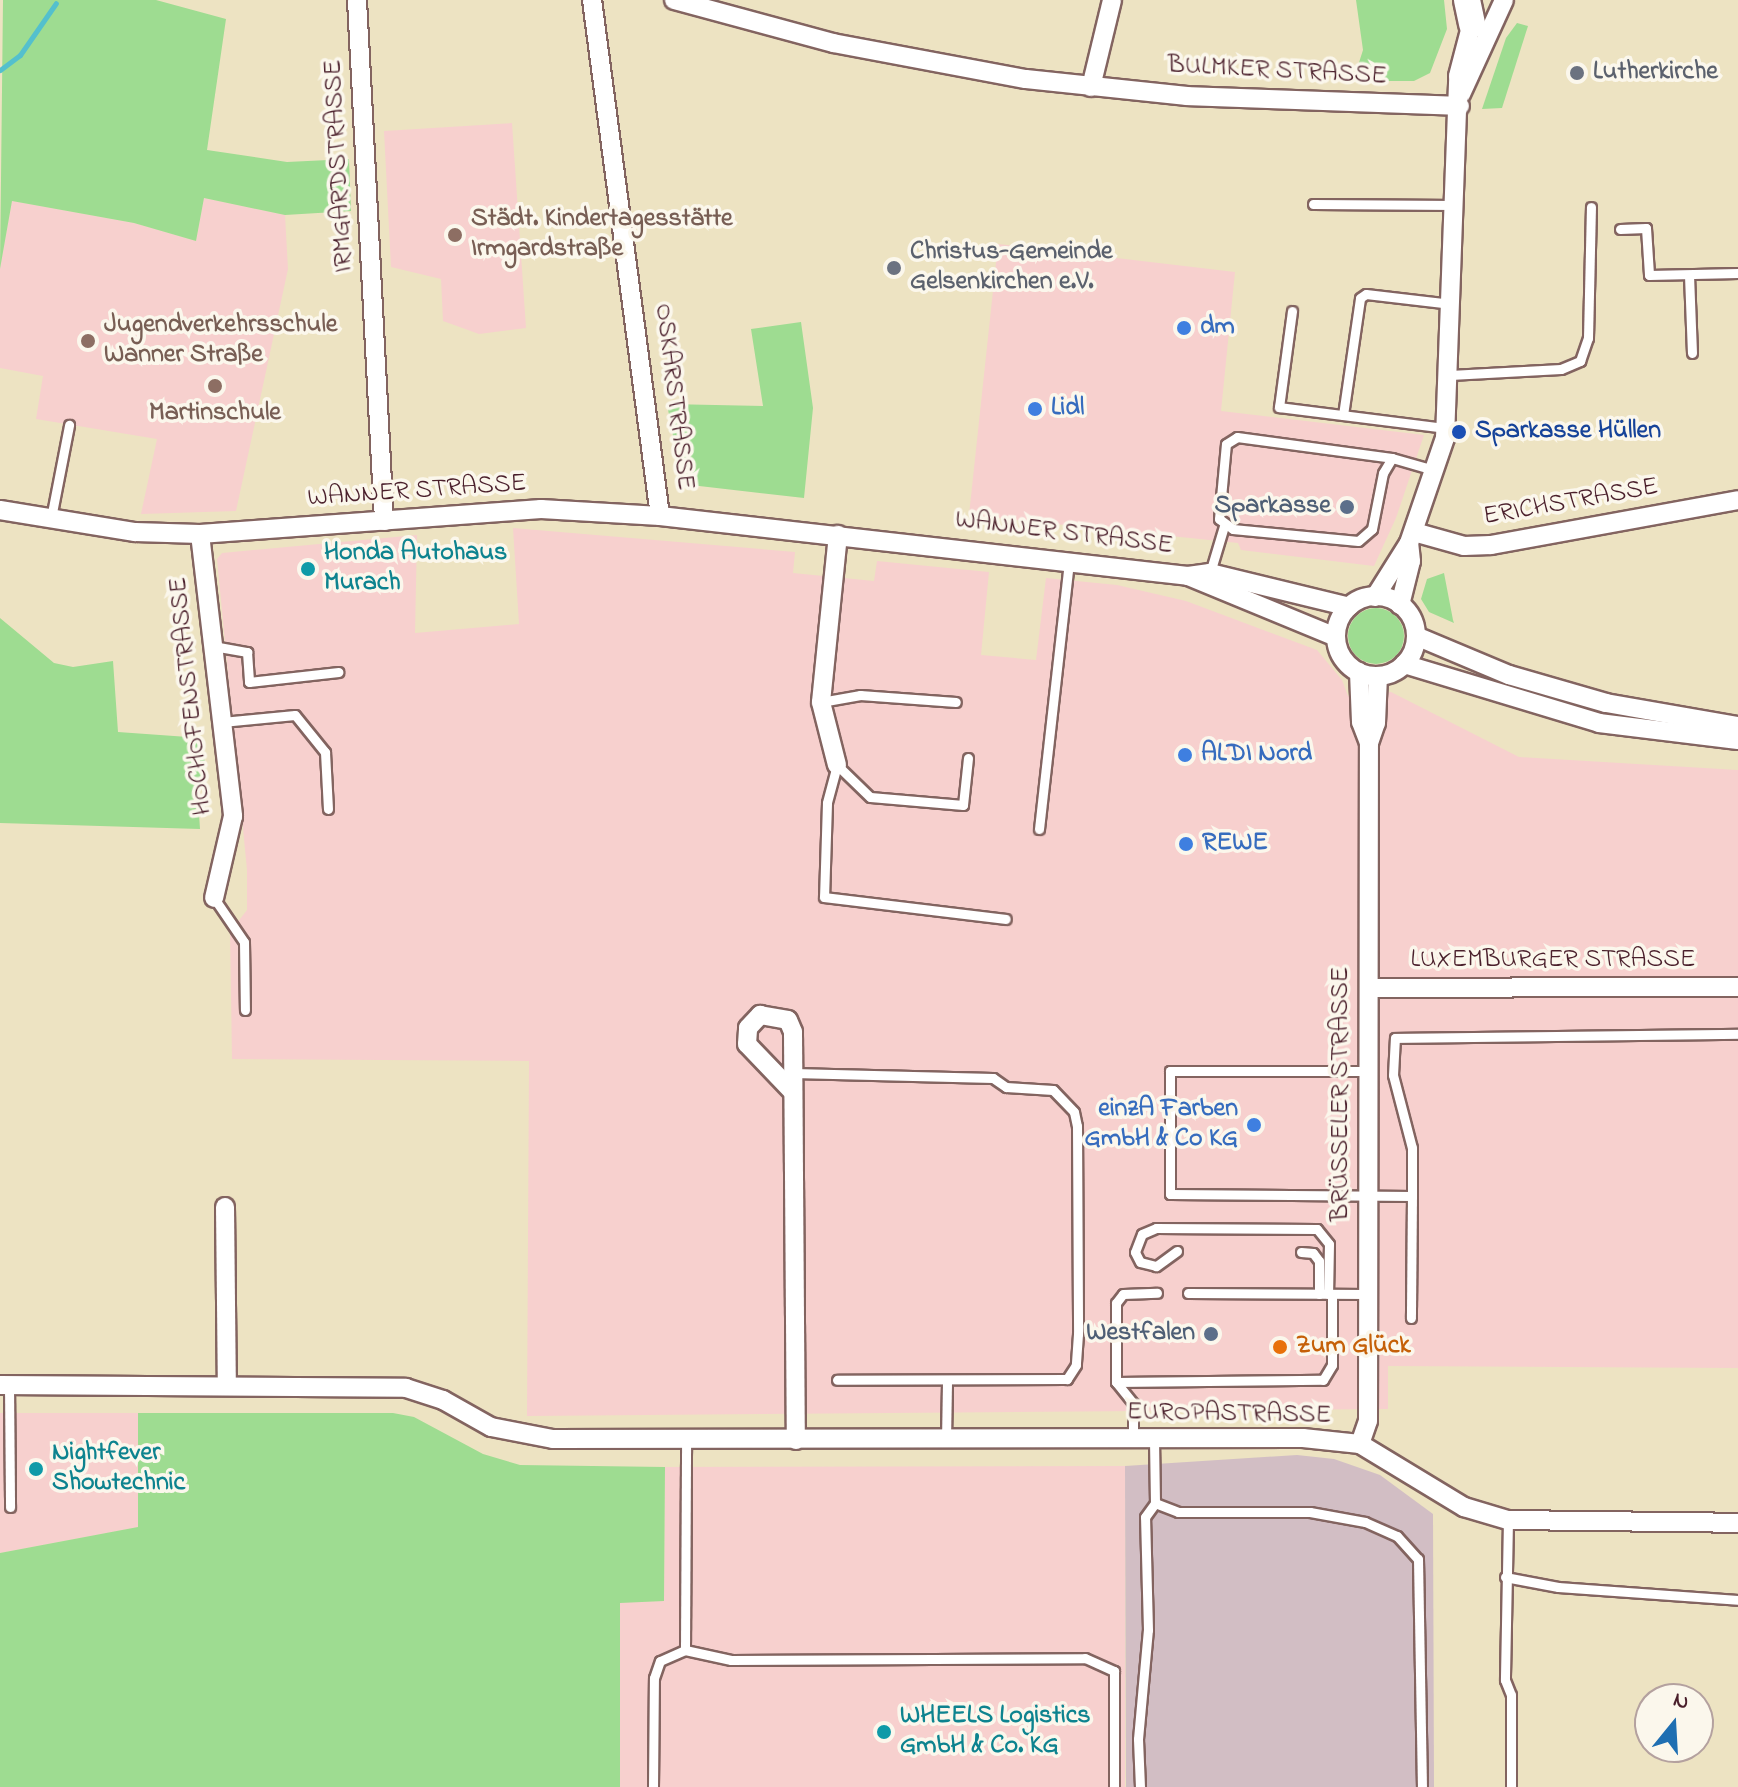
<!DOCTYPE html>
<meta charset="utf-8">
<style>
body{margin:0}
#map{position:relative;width:1738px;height:1787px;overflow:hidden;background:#ede3c2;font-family:"Indie Flower",sans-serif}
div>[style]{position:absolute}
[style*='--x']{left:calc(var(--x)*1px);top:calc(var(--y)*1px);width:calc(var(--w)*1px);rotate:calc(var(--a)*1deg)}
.built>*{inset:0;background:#f7d0ce}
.industrial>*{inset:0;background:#d2bec4}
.green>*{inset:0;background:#9edc91}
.round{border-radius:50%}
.stream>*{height:5px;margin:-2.5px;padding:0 2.5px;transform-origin:2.5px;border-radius:2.5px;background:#54c0cd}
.roads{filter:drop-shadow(2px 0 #836460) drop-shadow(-2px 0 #836460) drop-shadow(0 2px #836460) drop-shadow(0 -2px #836460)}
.lane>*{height:9px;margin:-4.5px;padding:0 4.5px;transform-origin:4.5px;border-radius:4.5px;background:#fff}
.street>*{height:18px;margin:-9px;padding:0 9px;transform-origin:9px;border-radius:9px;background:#fff}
.street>.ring{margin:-9px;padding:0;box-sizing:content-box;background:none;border:18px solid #fff;border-radius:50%}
.secondary>*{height:26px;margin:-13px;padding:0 13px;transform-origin:13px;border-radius:13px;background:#fff}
.dots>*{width:22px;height:22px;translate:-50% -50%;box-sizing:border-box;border:4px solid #fbf7ec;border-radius:50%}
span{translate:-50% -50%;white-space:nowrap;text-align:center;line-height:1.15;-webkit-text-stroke:7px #fbf7ec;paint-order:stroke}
.street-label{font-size:26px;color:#4a1f2b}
.worship-label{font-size:26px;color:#5b616d;font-weight:700}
.left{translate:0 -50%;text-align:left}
.education-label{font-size:26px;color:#785e54;font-weight:700}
.shop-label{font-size:26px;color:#366cbe;font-weight:700}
.right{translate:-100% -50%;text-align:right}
.transit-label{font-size:26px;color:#164399;font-weight:700}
.service-label{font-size:26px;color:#4e5e75;font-weight:700}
.culture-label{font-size:26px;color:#0d838f;font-weight:700}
.food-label{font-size:26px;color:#c56008;font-weight:700}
.north{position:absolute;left:1634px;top:1683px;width:80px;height:80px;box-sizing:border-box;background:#fbf7ec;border:2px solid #b4a19f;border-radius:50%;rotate:18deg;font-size:22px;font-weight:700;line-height:32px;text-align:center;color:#4a1f2b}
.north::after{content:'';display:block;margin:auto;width:28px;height:36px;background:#1f6fb2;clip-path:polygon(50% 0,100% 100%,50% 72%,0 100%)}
</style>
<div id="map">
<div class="built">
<div style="clip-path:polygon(512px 123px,526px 328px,479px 334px,443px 321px,441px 279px,391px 267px,384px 131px)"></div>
<div style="clip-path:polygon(204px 198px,285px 215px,288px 269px,236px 511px,141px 514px,157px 439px,36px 419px,43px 376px,0 368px,0 269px,12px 201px,134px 223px,196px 241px)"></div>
<div style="clip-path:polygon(998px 244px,1235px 272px,1221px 411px,1424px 435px,1396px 518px,1374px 566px,1241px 550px,1238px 543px,969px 515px)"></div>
<div style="clip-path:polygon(513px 528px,795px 552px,793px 573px,874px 581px,877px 561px,989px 572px,981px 655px,1036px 660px,1046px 578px,1117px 585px,1186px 601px,1317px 650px,1342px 680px,1348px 696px,1391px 692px,1519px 757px,1738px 770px,1738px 1368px,1388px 1366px,1388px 1409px,527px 1416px,529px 1061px,232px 1059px,230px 932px,247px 910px,247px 870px,217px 559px,222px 553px,417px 535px,415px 633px,519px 624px)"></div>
<div style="clip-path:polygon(0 1413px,138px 1413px,139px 1527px,0 1553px)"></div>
<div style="clip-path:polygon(1125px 1466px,1125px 1787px,620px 1787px,620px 1602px,664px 1601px,665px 1467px)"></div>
</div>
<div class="industrial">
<div style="clip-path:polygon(1297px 1455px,1334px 1459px,1380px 1475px,1433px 1514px,1434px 1787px,1126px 1787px,1125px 1466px)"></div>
</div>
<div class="green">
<div style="clip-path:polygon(3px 0,156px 0,226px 19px,207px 150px,287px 162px,349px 159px,351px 211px,285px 215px,204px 198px,196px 241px,134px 223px,12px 201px,0 269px)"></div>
<div style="clip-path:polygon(1356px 0,1444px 0,1447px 29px,1430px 73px,1414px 81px,1342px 81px,1355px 75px,1363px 50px)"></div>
<div style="clip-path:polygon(1517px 23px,1528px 26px,1502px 108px,1482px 109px,1506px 38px)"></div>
<div style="clip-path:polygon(801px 322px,813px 408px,804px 498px,682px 484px,667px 404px,763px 406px,751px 329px)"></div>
<div style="clip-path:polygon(1444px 573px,1453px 620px,1454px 623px,1429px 612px,1421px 599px,1427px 579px)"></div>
<div class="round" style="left:1348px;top:608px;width:56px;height:56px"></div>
<div style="clip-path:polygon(0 618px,54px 663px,73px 667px,113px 661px,118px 732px,202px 738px,207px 781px,197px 782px,200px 829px,0 823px)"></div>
<div style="clip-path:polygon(138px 1413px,393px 1413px,414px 1417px,483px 1454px,520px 1465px,665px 1467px,664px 1601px,620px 1603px,620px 1787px,0 1787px,0 1553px,138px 1527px)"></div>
</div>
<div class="stream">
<div style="--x:0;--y:70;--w:25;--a:-37"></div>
<div style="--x:20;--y:55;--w:63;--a:-55.3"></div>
</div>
<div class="roads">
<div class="lane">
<div style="--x:1313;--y:204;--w:142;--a:0.4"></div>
<div style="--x:1620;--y:229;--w:26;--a:-2"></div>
<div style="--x:1646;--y:228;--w:47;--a:86.3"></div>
<div style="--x:1649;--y:275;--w:89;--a:-1.3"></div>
<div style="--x:1689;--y:275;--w:78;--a:87.8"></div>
<div style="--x:1292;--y:311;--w:97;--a:97.7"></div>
<div style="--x:1279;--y:407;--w:168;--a:7.2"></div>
<div style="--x:1450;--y:375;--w:111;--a:-3.1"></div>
<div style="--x:1561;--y:369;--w:21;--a:-23"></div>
<div style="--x:1580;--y:361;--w:24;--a:-71"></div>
<div style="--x:1588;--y:338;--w:131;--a:-88.7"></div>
<div style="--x:1343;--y:415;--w:118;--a:-81.7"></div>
<div style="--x:1360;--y:298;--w:7;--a:-34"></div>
<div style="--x:1366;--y:294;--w:86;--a:6.7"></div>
<div style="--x:1392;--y:458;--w:17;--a:121"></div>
<div style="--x:1383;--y:473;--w:57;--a:101.1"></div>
<div style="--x:1372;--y:529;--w:18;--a:139"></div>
<div style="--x:1358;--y:541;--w:126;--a:-174.5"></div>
<div style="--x:1233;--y:529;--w:17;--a:-144"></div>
<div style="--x:1219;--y:519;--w:75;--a:-84.7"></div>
<div style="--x:1226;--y:444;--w:13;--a:-32"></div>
<div style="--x:1237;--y:437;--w:156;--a:7.7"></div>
<div style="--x:1392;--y:458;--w:44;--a:15.9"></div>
<div style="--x:51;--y:518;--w:95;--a:-79"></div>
<div style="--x:1209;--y:576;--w:52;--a:-73.3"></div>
<div style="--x:213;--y:646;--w:35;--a:10"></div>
<div style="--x:247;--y:652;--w:30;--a:86"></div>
<div style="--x:249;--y:682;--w:90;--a:-6.4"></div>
<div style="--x:821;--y:702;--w:40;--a:-10"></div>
<div style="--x:860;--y:695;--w:96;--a:4.2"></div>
<div style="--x:222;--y:722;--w:73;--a:-5.5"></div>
<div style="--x:295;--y:715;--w:48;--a:51"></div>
<div style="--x:325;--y:752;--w:57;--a:87"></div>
<div style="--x:968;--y:758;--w:47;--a:96.1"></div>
<div style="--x:963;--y:805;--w:93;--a:-175.1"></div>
<div style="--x:870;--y:797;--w:46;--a:-135.9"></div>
<div style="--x:837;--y:765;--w:39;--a:105"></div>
<div style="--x:827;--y:803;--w:94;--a:91.8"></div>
<div style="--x:824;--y:897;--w:183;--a:6.9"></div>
<div style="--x:1039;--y:829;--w:269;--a:-83.6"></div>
<div style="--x:214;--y:898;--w:53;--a:55.7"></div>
<div style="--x:244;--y:942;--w:68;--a:89.2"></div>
<div style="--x:1369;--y:1071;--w:199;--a:180"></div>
<div style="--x:1170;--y:1071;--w:123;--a:90"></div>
<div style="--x:1170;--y:1194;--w:242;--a:0.5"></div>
<div style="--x:1412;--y:1196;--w:122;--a:90.5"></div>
<div style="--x:793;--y:1073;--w:200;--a:1.4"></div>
<div style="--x:993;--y:1078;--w:16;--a:35"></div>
<div style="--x:1006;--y:1087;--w:47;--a:3.7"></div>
<div style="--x:1053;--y:1090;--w:30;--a:46"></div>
<div style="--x:1074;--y:1112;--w:14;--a:78"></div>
<div style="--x:1077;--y:1126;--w:208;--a:89.7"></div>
<div style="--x:1078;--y:1334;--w:31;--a:94"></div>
<div style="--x:1076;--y:1365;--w:17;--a:123"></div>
<div style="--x:1067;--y:1379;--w:230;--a:179.8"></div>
<div style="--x:1412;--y:1196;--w:48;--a:-90"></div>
<div style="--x:1412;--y:1148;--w:75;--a:-104.6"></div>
<div style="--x:1393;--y:1075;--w:37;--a:-87"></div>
<div style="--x:1395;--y:1038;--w:343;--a:-0.7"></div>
<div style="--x:1177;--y:1251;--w:26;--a:144"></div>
<div style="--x:1156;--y:1266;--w:16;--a:-166"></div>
<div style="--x:1140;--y:1262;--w:11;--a:-117"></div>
<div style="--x:1135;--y:1252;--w:19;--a:-69"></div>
<div style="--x:1142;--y:1234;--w:15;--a:-23"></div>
<div style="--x:1156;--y:1228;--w:161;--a:0.4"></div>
<div style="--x:1317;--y:1229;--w:19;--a:51"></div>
<div style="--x:1329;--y:1244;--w:50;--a:91.1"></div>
<div style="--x:1301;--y:1252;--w:12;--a:5"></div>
<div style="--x:1313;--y:1253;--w:10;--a:53"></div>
<div style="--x:1319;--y:1261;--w:33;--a:90"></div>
<div style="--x:1188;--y:1293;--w:179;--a:0.3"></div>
<div style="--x:1116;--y:1382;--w:207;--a:-0.6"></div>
<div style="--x:1323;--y:1380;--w:17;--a:-59"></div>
<div style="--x:1332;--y:1365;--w:71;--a:-90"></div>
<div style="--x:9;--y:1385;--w:122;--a:89.5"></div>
<div style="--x:1133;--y:1439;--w:36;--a:-90"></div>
<div style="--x:1133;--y:1403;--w:27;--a:-129"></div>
<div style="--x:1116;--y:1382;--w:79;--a:-90"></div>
<div style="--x:1116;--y:1303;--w:11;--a:-52"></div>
<div style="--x:1123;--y:1294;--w:34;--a:-2"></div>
<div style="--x:946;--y:1440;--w:60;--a:-89"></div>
<div style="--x:1155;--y:1503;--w:25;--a:21"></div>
<div style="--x:1178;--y:1512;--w:132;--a:0"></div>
<div style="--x:1310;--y:1512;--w:56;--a:10.3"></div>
<div style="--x:1365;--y:1522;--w:35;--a:24"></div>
<div style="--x:1397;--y:1536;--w:31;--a:48"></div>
<div style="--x:1418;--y:1559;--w:228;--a:89"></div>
<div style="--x:1508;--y:1520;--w:160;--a:91.1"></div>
<div style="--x:1505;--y:1680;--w:16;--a:68"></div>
<div style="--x:1511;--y:1695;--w:92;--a:90"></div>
<div style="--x:1505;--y:1577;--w:54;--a:10.7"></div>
<div style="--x:1558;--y:1587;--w:180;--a:4.1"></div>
<div style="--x:685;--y:1650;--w:210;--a:-89.7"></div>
<div style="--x:653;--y:1787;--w:109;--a:-89.5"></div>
<div style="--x:654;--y:1678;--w:18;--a:-71"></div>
<div style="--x:660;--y:1661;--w:27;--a:-24"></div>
<div style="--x:685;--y:1650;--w:47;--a:12.3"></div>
<div style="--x:731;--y:1660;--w:354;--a:-0.3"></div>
<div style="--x:1085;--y:1658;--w:32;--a:24"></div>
<div style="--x:1114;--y:1671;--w:116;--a:90"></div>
<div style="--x:1140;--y:1787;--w:48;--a:-92.4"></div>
<div style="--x:1138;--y:1739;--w:109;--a:-84.8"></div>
<div style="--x:1148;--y:1630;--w:113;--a:-91.5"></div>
<div style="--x:1145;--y:1517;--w:17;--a:-54"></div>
<div style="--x:1155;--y:1503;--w:63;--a:-90.9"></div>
</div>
<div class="street">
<div style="--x:357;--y:0;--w:522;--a:87.03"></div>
<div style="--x:592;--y:0;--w:520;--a:82.49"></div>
<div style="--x:674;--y:0;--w:165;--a:15.1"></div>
<div style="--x:833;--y:43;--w:196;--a:10.6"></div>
<div style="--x:1026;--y:79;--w:162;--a:6"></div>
<div style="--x:1187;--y:96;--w:273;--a:2.1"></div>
<div style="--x:1091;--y:87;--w:89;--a:-76.4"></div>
<div style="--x:1461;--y:94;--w:103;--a:-65.4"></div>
<div style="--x:0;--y:510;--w:137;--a:9.3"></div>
<div style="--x:135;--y:532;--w:65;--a:1.8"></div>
<div style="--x:200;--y:534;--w:342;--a:-4.2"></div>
<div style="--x:541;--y:509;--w:119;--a:3.4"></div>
<div style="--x:660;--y:516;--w:531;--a:6.48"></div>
<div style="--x:1188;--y:576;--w:22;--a:-8"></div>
<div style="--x:1210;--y:573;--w:143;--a:13.7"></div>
<div style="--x:1414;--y:532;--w:52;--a:15.6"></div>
<div style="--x:1464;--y:546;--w:27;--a:-2"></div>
<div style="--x:1491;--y:545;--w:251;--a:-10.3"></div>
<div style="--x:200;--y:534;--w:284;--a:83.3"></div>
<div style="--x:233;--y:816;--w:84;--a:103"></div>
<div style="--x:1188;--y:576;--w:160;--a:22.4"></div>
<div class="ring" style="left:1336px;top:596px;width:62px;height:62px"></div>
<div style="--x:1375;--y:597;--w:64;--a:-57.8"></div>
<div style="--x:1409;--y:543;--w:111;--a:-71.1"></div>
<div style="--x:1445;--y:438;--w:362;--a:-87.9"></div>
<div style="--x:1458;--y:76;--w:63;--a:-75.3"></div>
<div style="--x:1400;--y:605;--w:45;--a:-76"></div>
<div style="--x:1411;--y:561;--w:18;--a:-96"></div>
<div style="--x:1416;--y:636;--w:101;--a:22.8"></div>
<div style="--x:1509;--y:675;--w:101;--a:16.1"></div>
<div style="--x:1606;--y:703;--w:134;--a:9.9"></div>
<div style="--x:1404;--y:664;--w:204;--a:16.8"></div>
<div style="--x:1599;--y:723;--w:140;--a:7"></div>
<div style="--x:1359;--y:672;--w:50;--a:87.7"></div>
<div style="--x:1361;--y:722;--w:22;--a:69"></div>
<div style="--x:837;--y:765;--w:65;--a:-104.3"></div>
<div style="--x:821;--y:702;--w:168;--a:-84.2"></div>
<div style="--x:1369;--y:988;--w:369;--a:-0.2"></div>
<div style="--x:793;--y:1092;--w:66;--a:-133.8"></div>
<div style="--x:747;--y:1044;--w:16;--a:-86"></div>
<div style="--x:748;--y:1028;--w:18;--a:-47"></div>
<div style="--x:760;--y:1015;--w:28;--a:10"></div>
<div style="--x:788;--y:1020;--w:13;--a:67"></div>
<div style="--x:793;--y:1032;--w:408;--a:89.6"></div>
<div style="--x:225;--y:1207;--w:178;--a:89.4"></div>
<div style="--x:0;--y:1385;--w:406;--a:0.4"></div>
<div style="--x:406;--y:1388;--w:39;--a:18"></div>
<div style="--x:443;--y:1400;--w:55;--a:29.4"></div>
<div style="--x:491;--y:1427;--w:63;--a:11"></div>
<div style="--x:553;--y:1439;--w:750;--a:-0.08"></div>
<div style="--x:1303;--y:1438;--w:57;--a:6"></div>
<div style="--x:1360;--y:1444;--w:122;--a:31.2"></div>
<div style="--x:1464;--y:1507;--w:46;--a:16.5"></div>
<div style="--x:1508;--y:1520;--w:230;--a:0.7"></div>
<div style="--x:1360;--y:1444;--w:24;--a:-71"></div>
<div style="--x:1368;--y:1421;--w:678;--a:-89.92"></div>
<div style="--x:1369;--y:743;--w:21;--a:-71"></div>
<div style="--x:1376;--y:723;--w:47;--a:-87.6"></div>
</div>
<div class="secondary">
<div style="--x:1467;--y:0;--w:25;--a:78"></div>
</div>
</div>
<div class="dots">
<div style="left:1577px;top:73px;background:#6b7280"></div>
<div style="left:455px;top:235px;background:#8d6e63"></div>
<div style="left:894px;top:268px;background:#6b7280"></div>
<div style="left:1184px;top:328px;background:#3f7fe0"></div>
<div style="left:88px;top:341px;background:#8d6e63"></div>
<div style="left:215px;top:386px;background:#8d6e63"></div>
<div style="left:1035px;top:409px;background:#3f7fe0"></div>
<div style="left:1459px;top:432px;background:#1a4fb4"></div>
<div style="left:1347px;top:507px;background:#5c6f8a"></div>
<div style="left:308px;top:569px;background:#0f9aa8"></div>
<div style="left:1185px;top:755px;background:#3f7fe0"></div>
<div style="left:1186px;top:844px;background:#3f7fe0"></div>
<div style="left:1254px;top:1125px;background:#3f7fe0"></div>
<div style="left:1211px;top:1334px;background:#5c6f8a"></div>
<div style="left:1280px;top:1347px;background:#e8710a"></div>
<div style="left:36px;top:1469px;background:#0f9aa8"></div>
<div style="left:884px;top:1732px;background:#0f9aa8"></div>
</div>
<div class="street-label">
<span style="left:1277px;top:72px;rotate:3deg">BULMKER STRASSE</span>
<span style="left:340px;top:166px;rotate:-93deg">IRMGARDSTRASSE</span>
<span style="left:673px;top:397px;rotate:83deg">OSKARSTRASSE</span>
<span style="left:417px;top:492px;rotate:-4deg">WANNER STRASSE</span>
<span style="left:1571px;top:503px;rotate:-10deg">ERICHSTRASSE</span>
<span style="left:1064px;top:534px;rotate:7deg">WANNER STRASSE</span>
<span style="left:192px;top:696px;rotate:-96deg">HOCHOFENSTRASSE</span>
<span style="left:1553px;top:961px">LUXEMBURGER STRASSE</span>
<span style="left:1342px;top:1094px;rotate:-90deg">BRÜSSELER STRASSE</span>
<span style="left:1229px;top:1415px;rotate:1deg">EUROPASTRASSE</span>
</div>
<div class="worship-label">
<span class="left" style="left:1593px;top:73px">Lutherkirche</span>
<span class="left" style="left:910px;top:268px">Christus-Gemeinde<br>Gelsenkirchen e.V.</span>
</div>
<div class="education-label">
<span class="left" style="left:471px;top:235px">Städt. Kindertagesstätte<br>Irmgardstraße</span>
<span class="left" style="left:104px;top:341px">Jugendverkehrsschule<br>Wanner Straße</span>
<span style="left:215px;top:414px">Martinschule</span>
</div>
<div class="shop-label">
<span class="left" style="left:1200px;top:328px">dm</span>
<span class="left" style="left:1051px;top:409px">Lidl</span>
<span class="left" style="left:1201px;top:755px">ALDI Nord</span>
<span class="left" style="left:1202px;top:844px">REWE</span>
<span class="right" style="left:1238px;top:1125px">einzA Farben<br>GmbH &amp; Co KG</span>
</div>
<div class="transit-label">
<span class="left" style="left:1475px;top:432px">Sparkasse Hüllen</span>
</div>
<div class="service-label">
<span class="right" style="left:1331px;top:507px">Sparkasse</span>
<span class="right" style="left:1195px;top:1334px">Westfalen</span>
</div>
<div class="culture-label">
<span class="left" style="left:324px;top:569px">Honda Autohaus<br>Murach</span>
<span class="left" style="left:52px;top:1469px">Nightfever<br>Showtechnic</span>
<span class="left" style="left:900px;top:1732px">WHEELS Logistics<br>GmbH &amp; Co. KG</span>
</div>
<div class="food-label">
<span class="left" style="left:1296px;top:1347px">Zum Glück</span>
</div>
<div class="north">N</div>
</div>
